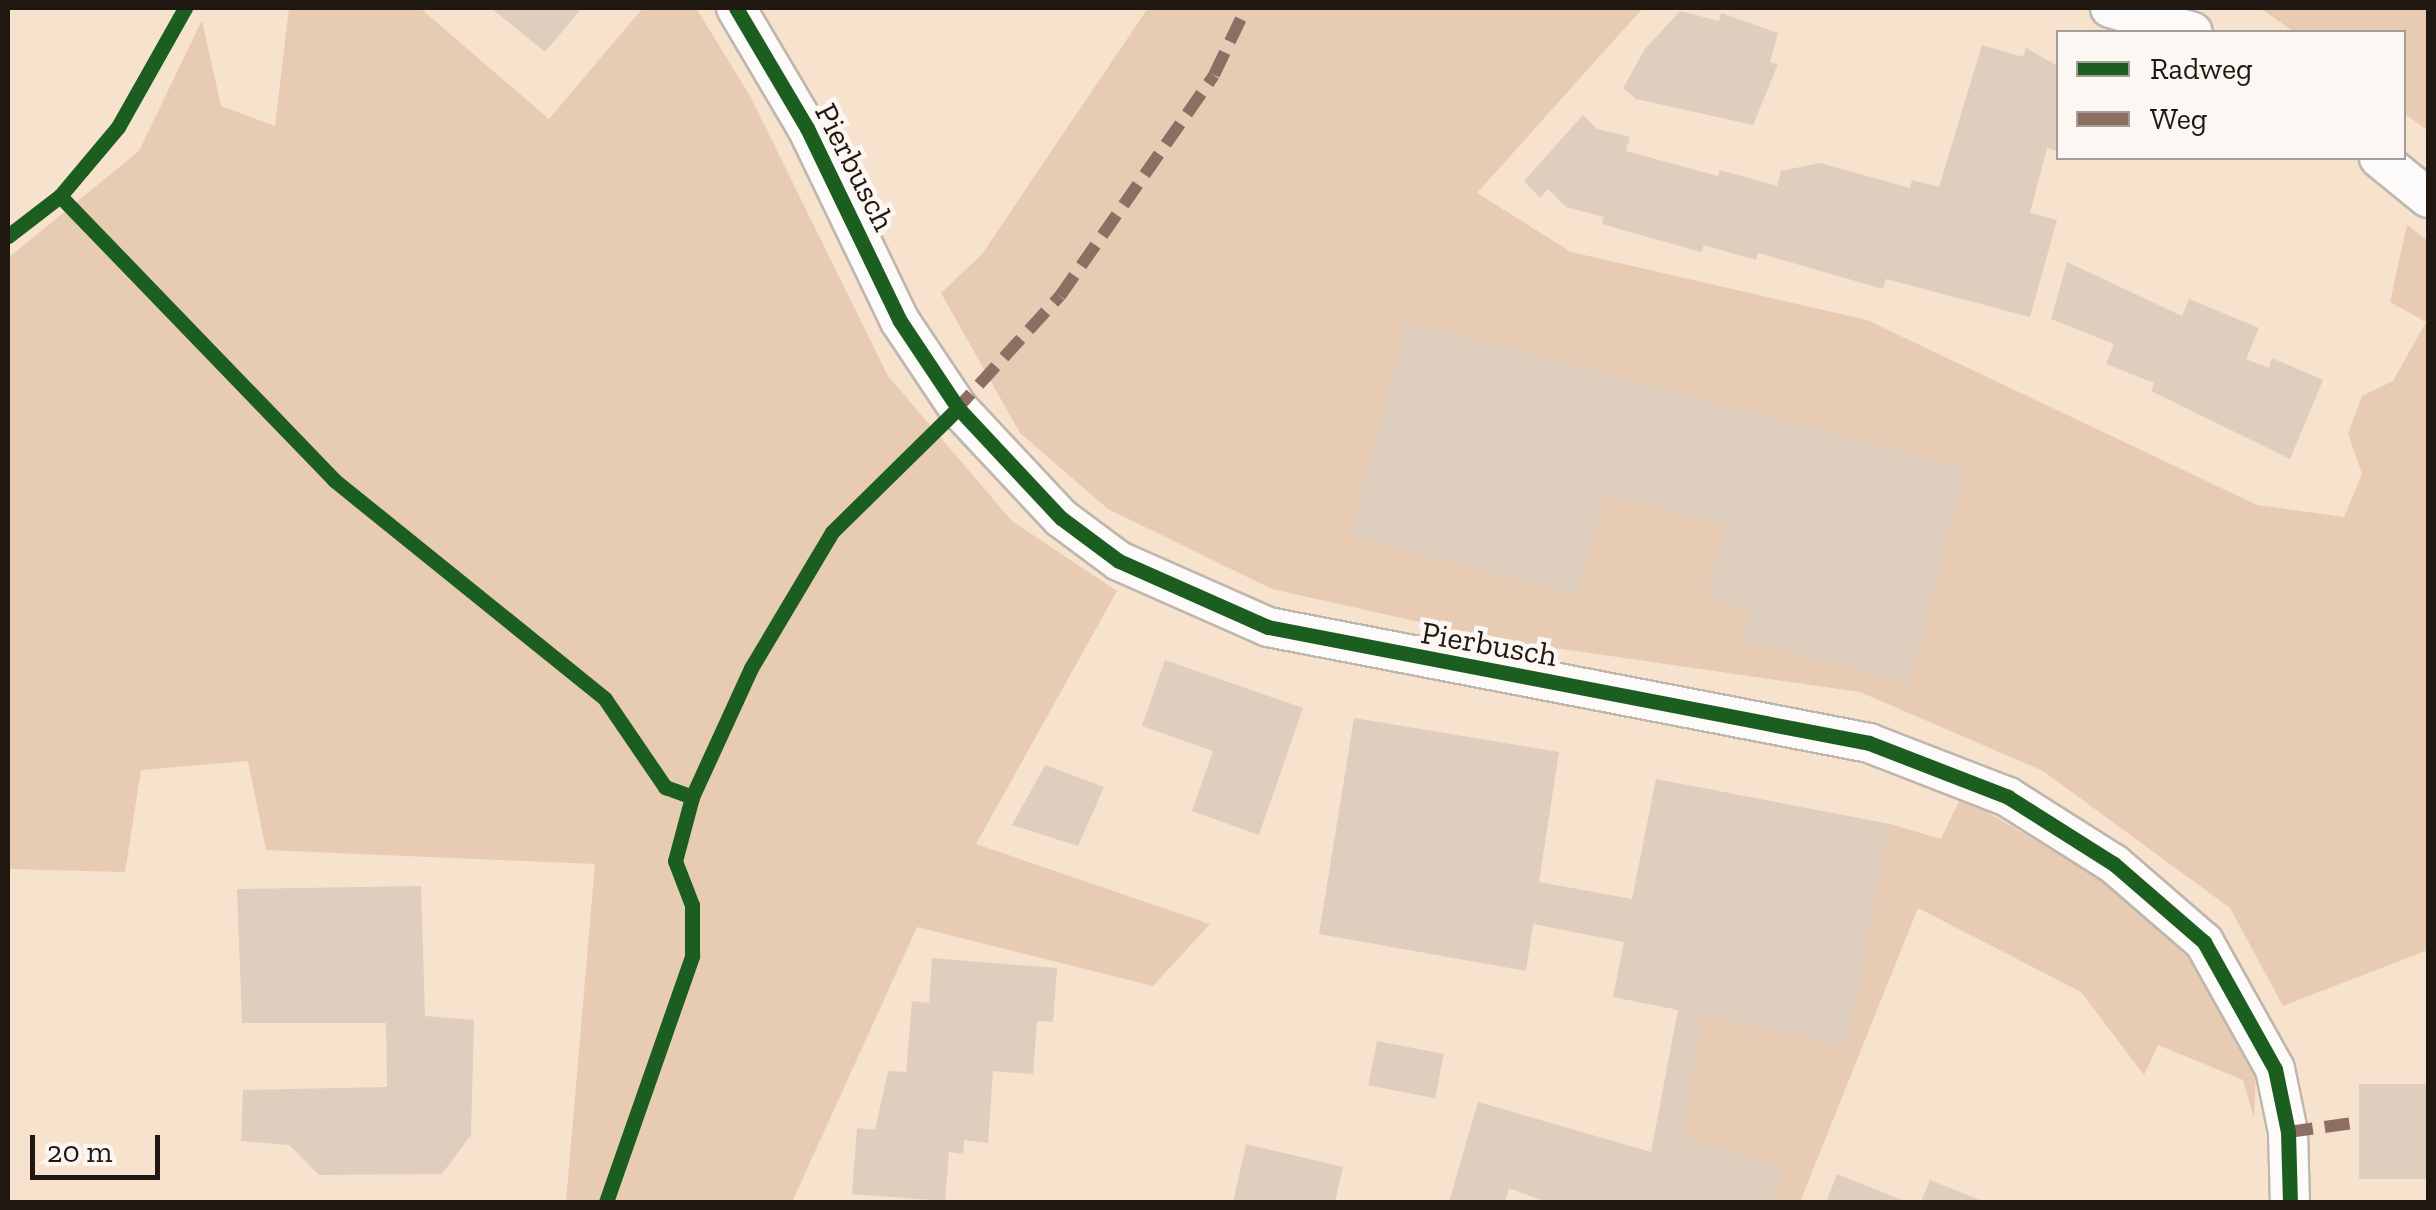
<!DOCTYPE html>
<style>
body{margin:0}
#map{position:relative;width:2436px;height:1210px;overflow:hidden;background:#f4e7dc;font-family:"Zilla Slab",serif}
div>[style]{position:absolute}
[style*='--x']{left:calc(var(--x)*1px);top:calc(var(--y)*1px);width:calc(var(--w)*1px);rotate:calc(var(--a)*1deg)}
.built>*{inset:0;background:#f7e2cd}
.green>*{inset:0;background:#e7ccb3}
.building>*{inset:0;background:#dfcebd;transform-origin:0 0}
.roads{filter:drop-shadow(2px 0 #bfb6ad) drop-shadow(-2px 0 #bfb6ad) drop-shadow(0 2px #bfb6ad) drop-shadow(0 -2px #bfb6ad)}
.street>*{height:38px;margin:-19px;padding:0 19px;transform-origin:19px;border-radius:19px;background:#fdfbfa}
.quiet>*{height:12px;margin-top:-6px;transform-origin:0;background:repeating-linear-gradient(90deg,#8d6e63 0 25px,transparent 0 37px)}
.cycleway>*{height:15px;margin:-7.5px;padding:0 7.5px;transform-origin:7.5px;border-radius:7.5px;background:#1b5e20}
span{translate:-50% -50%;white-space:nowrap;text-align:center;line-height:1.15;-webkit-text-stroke:9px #fcf7f3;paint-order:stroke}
.street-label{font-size:32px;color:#201810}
.frame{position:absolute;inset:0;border:10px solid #201810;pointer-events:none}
.legend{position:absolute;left:2056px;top:30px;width:350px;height:130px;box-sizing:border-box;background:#fcf7f3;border:2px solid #a49e98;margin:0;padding:12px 18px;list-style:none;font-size:30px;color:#201810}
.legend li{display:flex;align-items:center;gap:20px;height:50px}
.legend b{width:50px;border:2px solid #a49e98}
.scale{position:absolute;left:30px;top:1135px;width:130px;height:45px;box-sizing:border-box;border:5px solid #201810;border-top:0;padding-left:12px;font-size:30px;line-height:35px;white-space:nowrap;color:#201810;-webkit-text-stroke:8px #fcf7f3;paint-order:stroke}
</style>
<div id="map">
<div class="built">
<div style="clip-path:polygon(8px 8px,2260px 8px,2294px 32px,2058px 32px,2058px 158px,2404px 158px,2404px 113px,2428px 131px,2428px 1202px,8px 1202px)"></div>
</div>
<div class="green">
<div style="clip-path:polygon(289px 8px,420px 8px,549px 119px,643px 8px,696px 8px,750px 96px,888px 376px,1012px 521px,1117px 591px,976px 844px,1210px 924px,1153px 986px,917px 927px,792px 1202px,566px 1202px,595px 864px,266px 850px,248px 761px,141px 770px,125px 872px,8px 869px,8px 258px,139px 151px,202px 20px,221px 106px,275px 126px)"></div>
<div style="clip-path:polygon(1148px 8px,1643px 8px,1477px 193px,1571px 252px,1867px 320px,2257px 505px,2344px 517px,2362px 474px,2348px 434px,2362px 396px,2393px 381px,2426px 322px,2390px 302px,2407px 225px,2428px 241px,2428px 950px,2283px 1006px,2230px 908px,2043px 771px,1860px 692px,1500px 640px,1272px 589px,1108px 509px,1020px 433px,941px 293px,982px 254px)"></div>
<div style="clip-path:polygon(2260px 8px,2428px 8px,2428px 131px,2404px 113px,2404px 32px,2294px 32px)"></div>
<div style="clip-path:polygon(1961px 797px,2104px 880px,2197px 966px,2256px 1069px,2254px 1118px,2243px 1080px,2158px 1045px,2144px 1075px,2081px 992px,1918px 908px,1800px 1202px,1773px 1202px,1782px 1168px,1683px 1137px,1703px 1016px,1847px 1046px,1890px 824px,1941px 839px)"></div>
</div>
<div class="building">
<div style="clip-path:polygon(491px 8px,582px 8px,545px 52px)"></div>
<div style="clip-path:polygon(1680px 11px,1719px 21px,1721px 13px,1778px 33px,1770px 62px,1778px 64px,1753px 125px,1636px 99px,1623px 88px,1645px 49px)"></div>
<div style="clip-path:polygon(1982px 45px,2023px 57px,2026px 48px,2058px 66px,2058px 151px,2047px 148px,2030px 213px,2057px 220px,2030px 317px,1886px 279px,1883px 289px,1758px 253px,1756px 260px,1704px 245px,1701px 252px,1602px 224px,1604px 217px,1566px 207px,1548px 189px,1540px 198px,1524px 181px,1583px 115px,1597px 129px,1630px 137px,1626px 151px,1718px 176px,1720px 170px,1777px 186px,1781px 171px,1820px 163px,1910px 188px,1912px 180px,1939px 187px)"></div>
<div style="clip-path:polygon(2067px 262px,2182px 316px,2189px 299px,2259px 328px,2246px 359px,2269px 368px,2272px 358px,2323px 380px,2290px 459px,2151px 391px,2154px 383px,2106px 364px,2114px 344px,2051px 319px)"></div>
<div style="clip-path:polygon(1406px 321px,1966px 468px,1910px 684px,1740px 640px,1749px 609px,1706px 597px,1725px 526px,1605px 495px,1578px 596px,1350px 536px)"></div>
<div style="clip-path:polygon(1165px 660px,1303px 708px,1259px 835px,1192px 811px,1213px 751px,1142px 726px)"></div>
<div style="clip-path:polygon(1354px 718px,1559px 752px,1539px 882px,1632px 899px,1656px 779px,1890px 824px,1847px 1046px,1703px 1016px,1683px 1137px,1782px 1168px,1773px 1202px,1546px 1202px,1509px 1188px,1505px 1202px,1449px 1202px,1478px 1102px,1651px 1152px,1678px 1010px,1613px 997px,1624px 942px,1533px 924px,1526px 971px,1319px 934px)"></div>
<div style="clip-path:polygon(1045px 765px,1104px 787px,1078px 846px,1012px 825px)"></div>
<div style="clip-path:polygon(421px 886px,425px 1016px,474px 1020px,471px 1135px,442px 1174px,319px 1175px,289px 1145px,241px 1141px,243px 1090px,387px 1087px,386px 1023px,242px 1023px,237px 889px)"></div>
<div style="clip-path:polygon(932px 958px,1057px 968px,1053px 1022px,1037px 1021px,1033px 1074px,993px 1071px,988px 1143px,964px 1140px,963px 1154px,949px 1152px,945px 1201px,852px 1194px,857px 1128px,875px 1130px,888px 1071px,906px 1072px,912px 1001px,929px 1003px)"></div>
<div style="left:1377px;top:1041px;width:68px;height:45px;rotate:11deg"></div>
<div style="left:2428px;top:1084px;width:95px;height:69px;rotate:90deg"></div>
<div style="clip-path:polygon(1246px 1144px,1343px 1167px,1335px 1202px,1233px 1202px)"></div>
<div style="clip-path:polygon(1837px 1174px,1907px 1202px,1826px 1202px)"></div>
<div style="clip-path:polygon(1930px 1180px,1985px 1202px,1921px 1202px)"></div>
</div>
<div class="roads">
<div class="street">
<div style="--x:736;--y:8;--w:139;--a:59.4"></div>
<div style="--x:807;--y:128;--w:214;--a:64.3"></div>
<div style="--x:900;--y:321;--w:105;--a:56.3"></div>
<div style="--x:958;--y:408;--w:151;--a:46.9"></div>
<div style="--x:1061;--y:518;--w:72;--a:36.6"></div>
<div style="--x:1119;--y:561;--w:163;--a:23.9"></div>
<div style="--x:1268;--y:627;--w:612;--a:10.92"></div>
<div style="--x:1869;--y:743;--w:149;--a:21.2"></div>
<div style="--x:2008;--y:797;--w:125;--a:32.3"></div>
<div style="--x:2114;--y:864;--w:119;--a:40.9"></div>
<div style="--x:2204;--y:942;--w:145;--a:60.8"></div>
<div style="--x:2275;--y:1069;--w:64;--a:78.3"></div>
<div style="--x:2288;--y:1132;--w:70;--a:88.4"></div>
<div style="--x:2110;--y:8;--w:86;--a:16.1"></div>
<div style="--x:2379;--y:158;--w:63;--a:39.2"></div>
</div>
</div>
<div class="quiet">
<div style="--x:954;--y:412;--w:157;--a:-47.6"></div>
<div style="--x:1060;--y:296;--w:269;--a:-55.1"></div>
<div style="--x:1214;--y:75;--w:74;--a:-64.5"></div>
<div style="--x:2288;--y:1132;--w:73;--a:-7.9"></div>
</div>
<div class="cycleway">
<div style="--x:736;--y:8;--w:139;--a:59.4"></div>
<div style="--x:807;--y:128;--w:214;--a:64.3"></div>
<div style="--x:900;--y:321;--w:105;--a:56.3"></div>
<div style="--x:958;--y:408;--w:151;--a:46.9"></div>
<div style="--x:1061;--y:518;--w:72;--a:36.6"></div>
<div style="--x:1119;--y:561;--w:163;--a:23.9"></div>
<div style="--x:1268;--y:627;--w:612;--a:10.92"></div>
<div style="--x:1869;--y:743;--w:149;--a:21.2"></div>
<div style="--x:2008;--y:797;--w:125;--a:32.3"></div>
<div style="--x:2114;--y:864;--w:119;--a:40.9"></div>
<div style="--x:2204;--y:942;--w:145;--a:60.8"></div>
<div style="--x:2275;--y:1069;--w:64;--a:78.3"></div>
<div style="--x:2288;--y:1132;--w:70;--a:88.4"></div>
<div style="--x:60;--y:196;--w:395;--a:46"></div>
<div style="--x:334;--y:480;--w:348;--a:38.9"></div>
<div style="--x:605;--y:699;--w:107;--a:55.7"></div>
<div style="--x:665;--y:787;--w:29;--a:20"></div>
<div style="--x:692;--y:797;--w:142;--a:-65.4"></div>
<div style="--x:751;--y:668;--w:158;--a:-59.2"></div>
<div style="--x:832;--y:532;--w:177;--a:-44.5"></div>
<div style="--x:8;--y:236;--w:66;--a:-37.6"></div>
<div style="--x:60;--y:196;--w:90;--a:-50"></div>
<div style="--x:118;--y:127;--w:137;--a:-60.6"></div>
<div style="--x:606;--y:1202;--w:261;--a:-70.7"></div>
<div style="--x:692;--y:956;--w:51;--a:-90"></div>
<div style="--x:692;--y:905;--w:47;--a:-111.1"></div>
<div style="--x:675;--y:861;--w:66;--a:-75.1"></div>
</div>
<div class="street-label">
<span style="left:855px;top:167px;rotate:63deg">Pierbusch</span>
<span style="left:1489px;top:644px;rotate:10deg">Pierbusch</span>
</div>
<div class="frame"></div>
<ul class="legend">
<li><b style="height:12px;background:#1b5e20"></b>Radweg</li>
<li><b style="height:12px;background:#8d6e63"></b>Weg</li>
</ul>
<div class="scale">20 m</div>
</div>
